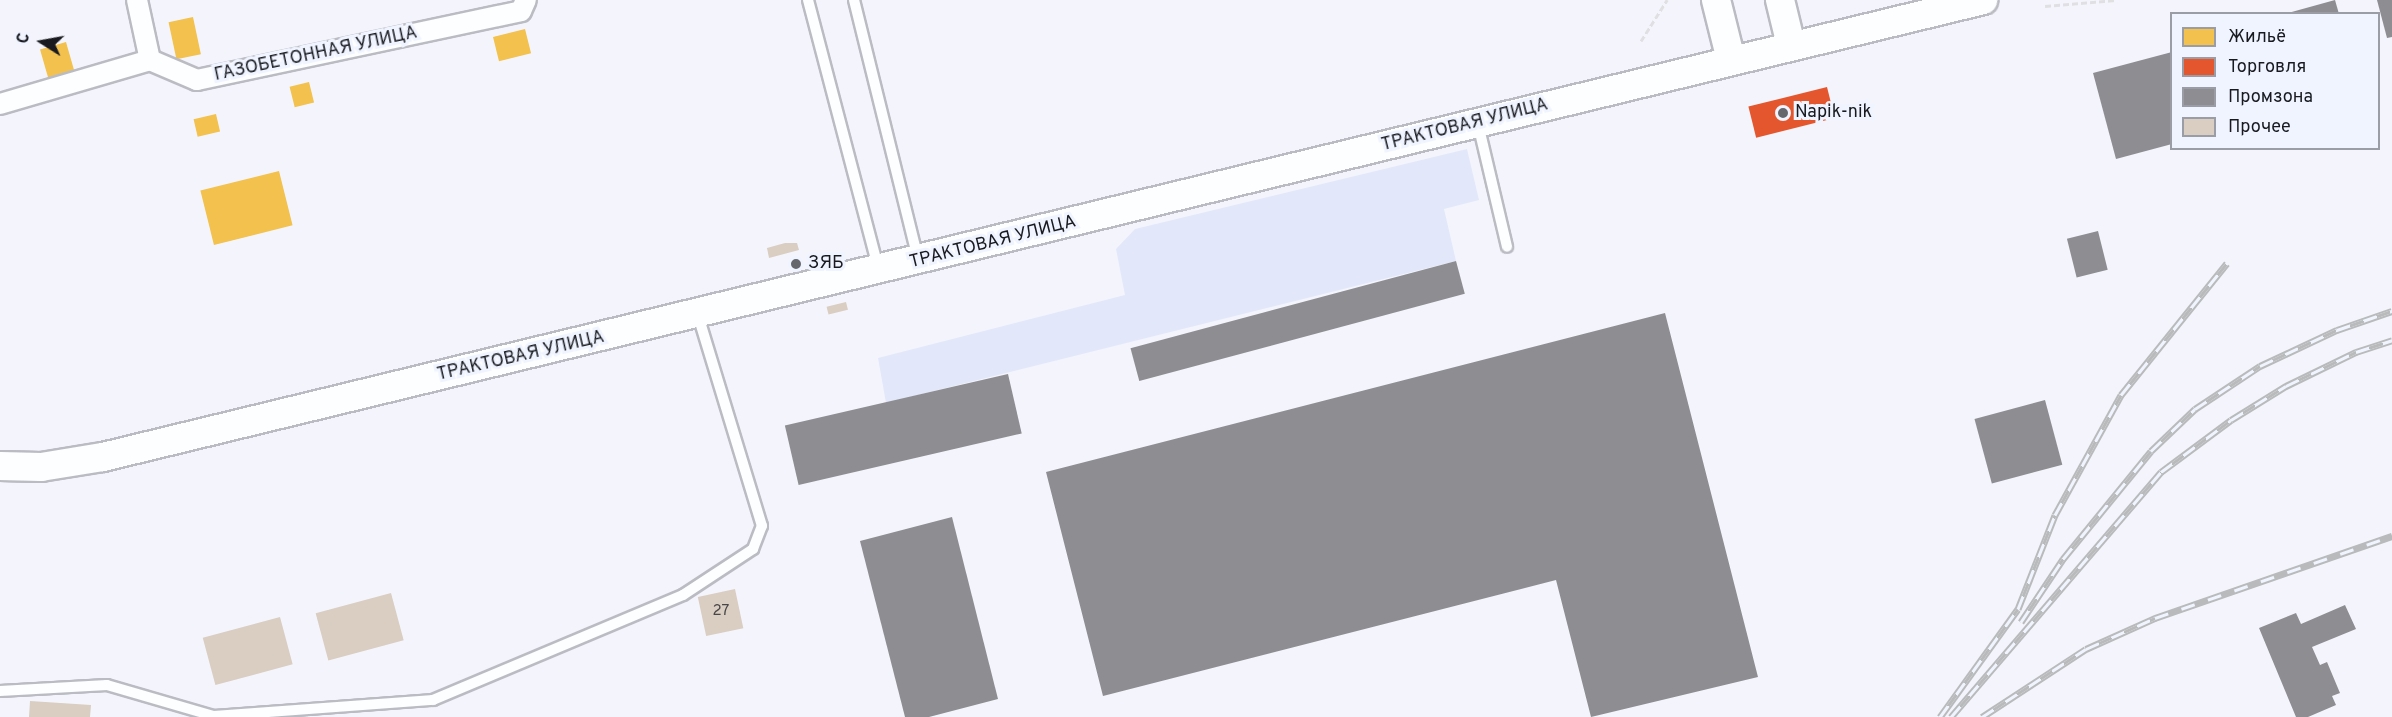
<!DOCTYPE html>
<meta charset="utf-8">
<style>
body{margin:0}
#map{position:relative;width:2392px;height:717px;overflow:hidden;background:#f4f5fc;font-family:Overpass,sans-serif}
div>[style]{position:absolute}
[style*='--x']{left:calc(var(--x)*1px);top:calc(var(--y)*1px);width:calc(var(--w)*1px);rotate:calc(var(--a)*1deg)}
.green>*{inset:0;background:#e2e8fa}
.homes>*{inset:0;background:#f2c14e;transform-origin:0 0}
.shops>*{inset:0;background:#e4572e;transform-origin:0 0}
.industry>*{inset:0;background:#8d8d92;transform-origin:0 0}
.building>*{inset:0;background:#dacdc1;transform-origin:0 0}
.path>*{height:3px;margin-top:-1.5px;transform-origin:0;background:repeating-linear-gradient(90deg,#e0e0e2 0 6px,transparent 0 9px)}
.roads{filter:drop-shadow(2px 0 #bbbcc3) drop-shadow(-2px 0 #bbbcc3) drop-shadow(0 2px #bbbcc3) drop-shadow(0 -2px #bbbcc3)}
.lane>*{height:10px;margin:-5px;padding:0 5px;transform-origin:5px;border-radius:5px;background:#fdfeff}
.street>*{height:20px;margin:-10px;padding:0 10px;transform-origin:10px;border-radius:10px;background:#fdfeff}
.secondary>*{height:28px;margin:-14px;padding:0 14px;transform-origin:14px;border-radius:14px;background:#fdfeff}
.rail>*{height:7px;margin-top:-3.5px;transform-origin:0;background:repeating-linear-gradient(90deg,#f0f4ff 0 14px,#b8babb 0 28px);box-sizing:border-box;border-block:2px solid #b8babb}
.dots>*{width:16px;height:16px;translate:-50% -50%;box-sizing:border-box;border:3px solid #f0f4ff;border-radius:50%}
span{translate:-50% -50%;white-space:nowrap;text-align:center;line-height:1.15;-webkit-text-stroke:6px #f0f4ff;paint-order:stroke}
.number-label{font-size:15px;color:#484748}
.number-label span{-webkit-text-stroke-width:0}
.street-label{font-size:18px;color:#181a20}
.poi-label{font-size:18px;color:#181a20}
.left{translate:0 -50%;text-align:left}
.legend{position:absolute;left:2170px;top:12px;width:210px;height:138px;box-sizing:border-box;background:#f0f4ff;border:2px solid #9a9da6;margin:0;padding:8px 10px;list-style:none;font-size:18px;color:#181a20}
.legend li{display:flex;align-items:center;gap:12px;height:30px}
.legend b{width:30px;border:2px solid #9a9da6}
.north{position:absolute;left:12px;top:12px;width:60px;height:60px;-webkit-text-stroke:4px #f0f4ff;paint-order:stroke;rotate:281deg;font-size:16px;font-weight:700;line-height:24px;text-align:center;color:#181a20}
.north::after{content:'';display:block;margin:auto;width:21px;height:27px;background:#181a20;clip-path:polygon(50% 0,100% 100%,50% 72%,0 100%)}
</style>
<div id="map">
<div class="green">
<div style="clip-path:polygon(1467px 149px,1479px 200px,1444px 209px,1456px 261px,886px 403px,878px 358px,1125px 295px,1116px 249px,1135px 229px)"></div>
</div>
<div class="homes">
<div style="left:193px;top:17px;width:38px;height:25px;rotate:78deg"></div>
<div style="left:525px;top:29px;width:25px;height:33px;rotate:76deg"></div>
<div style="left:66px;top:42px;width:33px;height:27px;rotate:74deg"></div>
<div style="left:309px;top:82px;width:21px;height:20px;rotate:76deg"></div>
<div style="left:216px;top:114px;width:18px;height:23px;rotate:77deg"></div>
<div style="left:279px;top:171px;width:56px;height:81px;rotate:76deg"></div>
</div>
<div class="shops">
<div style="left:1827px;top:87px;width:32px;height:81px;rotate:76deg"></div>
</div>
<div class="industry">
<div style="clip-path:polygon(2335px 0,2339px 14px,2288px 14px,2288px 13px)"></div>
<div style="clip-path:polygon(2377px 0,2392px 0,2392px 37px,2387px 38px)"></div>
<div style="clip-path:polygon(2172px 52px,2172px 144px,2116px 159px,2093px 73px)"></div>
<div style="left:2098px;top:231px;width:40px;height:32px;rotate:76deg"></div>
<div style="left:1456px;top:261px;width:34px;height:337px;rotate:75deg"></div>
<div style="clip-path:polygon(1665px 313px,1758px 677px,1591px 717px,1556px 580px,1103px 696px,1046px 472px)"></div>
<div style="left:1008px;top:374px;width:61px;height:229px;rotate:77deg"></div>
<div style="left:2045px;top:400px;width:67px;height:73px;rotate:75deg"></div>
<div style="clip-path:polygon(952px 517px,998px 699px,929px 717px,905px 717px,860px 541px)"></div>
<div style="clip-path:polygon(2345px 605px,2356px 629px,2312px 647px,2320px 665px,2327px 662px,2340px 693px,2332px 696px,2336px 705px,2308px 717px,2296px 717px,2259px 628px,2296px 613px,2301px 624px)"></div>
</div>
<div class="building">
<div style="clip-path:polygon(785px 243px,797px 243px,799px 250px,769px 258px,767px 248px)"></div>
<div style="left:846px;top:302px;width:8px;height:20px;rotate:76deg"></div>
<div style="left:735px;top:589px;width:40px;height:38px;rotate:78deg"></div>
<div style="left:391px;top:593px;width:49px;height:78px;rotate:75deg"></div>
<div style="left:280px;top:617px;width:49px;height:80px;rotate:75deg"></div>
<div style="clip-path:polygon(30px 701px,91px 705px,90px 717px,29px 717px)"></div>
</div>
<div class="path">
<div style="--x:2045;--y:6;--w:71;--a:-4.8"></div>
<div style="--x:1641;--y:41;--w:49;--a:-57.6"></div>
</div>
<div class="roads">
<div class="lane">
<div style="--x:808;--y:0;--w:276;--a:75.3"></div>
<div style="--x:854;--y:0;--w:266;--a:76.1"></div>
<div style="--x:1478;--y:124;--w:126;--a:76.7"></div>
<div style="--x:0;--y:691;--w:107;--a:-3.2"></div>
<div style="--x:107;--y:685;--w:111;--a:16.2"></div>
<div style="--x:214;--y:716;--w:220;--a:-4.2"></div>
<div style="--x:433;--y:700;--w:271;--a:-22.8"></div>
<div style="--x:683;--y:595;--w:84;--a:-33.3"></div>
<div style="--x:753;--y:549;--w:25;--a:-69"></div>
<div style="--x:762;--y:526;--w:220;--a:-106.9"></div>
</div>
<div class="street">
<div style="--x:137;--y:0;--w:61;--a:77.8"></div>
<div style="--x:0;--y:104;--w:156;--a:-16.3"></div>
<div style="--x:150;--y:60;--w:51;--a:23.1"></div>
<div style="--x:197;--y:80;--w:331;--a:-12"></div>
<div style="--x:521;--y:11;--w:12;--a:-66"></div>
</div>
<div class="secondary">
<div style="--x:1716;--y:0;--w:62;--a:76"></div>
<div style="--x:1780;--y:0;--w:46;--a:76.3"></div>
<div style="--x:0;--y:466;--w:41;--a:1.4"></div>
<div style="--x:41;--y:467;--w:63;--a:-9.2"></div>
<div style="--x:103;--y:457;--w:1935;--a:-13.66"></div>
</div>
</div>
<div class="rail">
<div style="--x:2021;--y:622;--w:76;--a:-56.3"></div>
<div style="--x:2063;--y:559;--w:139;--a:-50.8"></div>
<div style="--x:2151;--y:451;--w:61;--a:-43.7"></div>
<div style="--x:2195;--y:409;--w:78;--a:-33.5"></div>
<div style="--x:2260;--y:366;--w:85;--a:-25.1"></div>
<div style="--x:2337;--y:330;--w:58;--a:-19.1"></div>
<div style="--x:1940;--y:717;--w:133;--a:-54.2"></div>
<div style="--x:2018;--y:609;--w:101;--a:-68.5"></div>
<div style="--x:2055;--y:515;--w:137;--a:-61.2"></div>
<div style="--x:2121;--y:395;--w:169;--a:-51.2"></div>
<div style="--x:1951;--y:717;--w:323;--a:-49.4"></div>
<div style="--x:2161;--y:472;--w:87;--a:-36.6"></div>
<div style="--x:2231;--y:420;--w:65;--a:-31.7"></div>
<div style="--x:2286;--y:386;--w:78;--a:-25.9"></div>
<div style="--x:2356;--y:352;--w:38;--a:-18"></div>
<div style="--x:1982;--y:717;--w:124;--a:-33.2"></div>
<div style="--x:2086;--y:649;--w:76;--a:-24.2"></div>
<div style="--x:2155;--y:618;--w:251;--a:-19.1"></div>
</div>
<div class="dots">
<div style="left:1783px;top:113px;background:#65676d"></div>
<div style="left:796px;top:264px;background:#65676d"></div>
</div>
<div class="number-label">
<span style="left:721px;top:612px">27</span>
</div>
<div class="street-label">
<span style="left:316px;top:55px;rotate:-12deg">ГАЗОБЕТОННАЯ УЛИЦА</span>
<span style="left:1465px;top:126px;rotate:-14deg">ТРАКТОВАЯ УЛИЦА</span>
<span style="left:993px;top:243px;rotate:-14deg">ТРАКТОВАЯ УЛИЦА</span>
<span style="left:521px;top:357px;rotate:-13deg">ТРАКТОВАЯ УЛИЦА</span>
</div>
<div class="poi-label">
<span class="left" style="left:1795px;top:113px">Napik-nik</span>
<span class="left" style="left:808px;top:264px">ЗЯБ</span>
</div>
<ul class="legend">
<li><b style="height:16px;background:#f2c14e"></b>Жильё</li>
<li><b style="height:16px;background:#e4572e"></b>Торговля</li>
<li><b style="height:16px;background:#8d8d92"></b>Промзона</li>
<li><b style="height:16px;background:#dacdc1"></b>Прочее</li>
</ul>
<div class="north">С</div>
</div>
